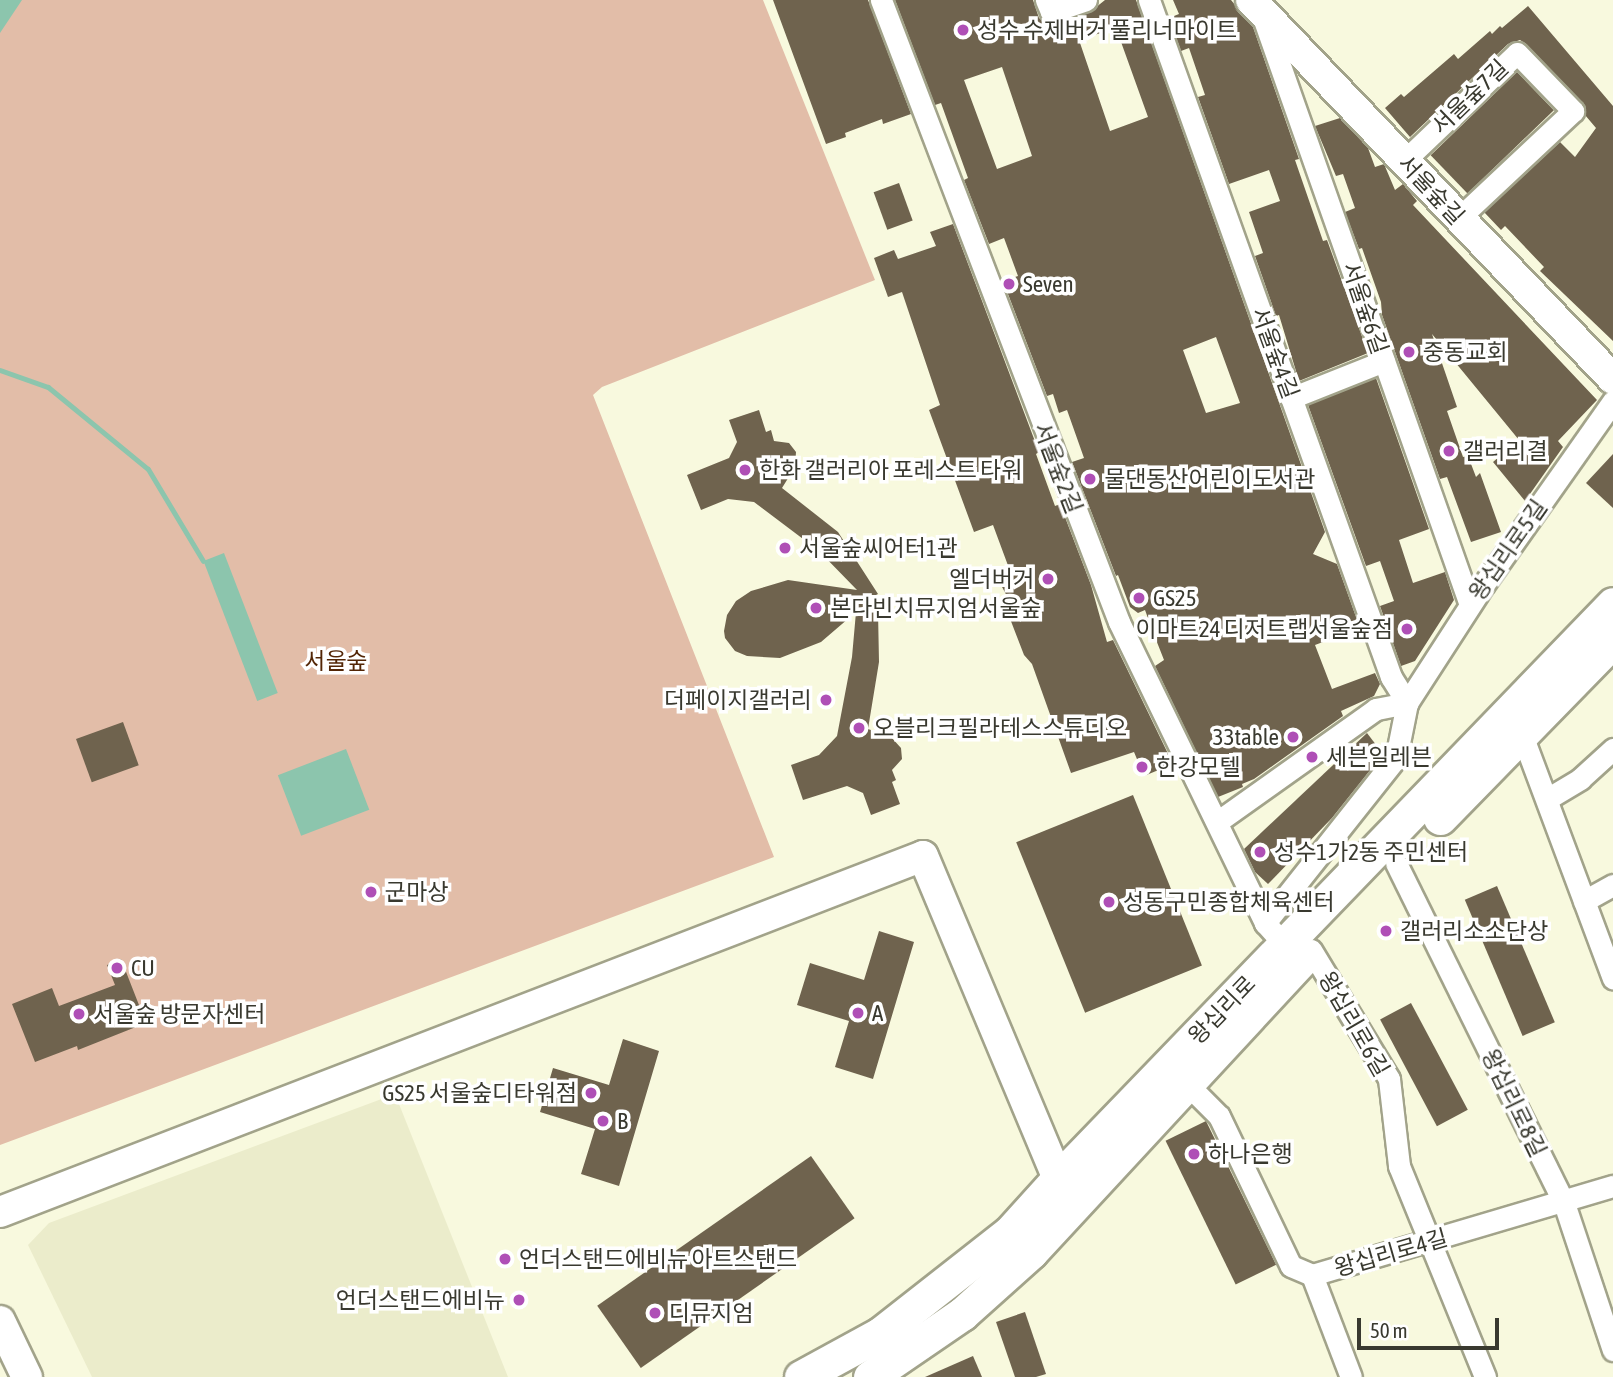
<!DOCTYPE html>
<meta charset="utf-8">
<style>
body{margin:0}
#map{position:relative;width:1613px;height:1377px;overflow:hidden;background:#f8f9de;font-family:"Asap Condensed","Noto Sans KR",sans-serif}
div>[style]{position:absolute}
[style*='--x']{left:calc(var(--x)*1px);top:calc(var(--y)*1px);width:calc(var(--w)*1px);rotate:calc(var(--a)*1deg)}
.built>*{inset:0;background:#ebeccb}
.green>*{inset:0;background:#e2bda8}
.water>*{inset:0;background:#8cc5ad;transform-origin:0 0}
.stream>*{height:5px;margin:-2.5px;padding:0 2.5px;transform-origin:2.5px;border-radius:2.5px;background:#8cc5ad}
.building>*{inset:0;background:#6f634e;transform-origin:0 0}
.roads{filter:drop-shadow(2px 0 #a2a38a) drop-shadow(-2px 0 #a2a38a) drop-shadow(0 2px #a2a38a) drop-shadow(0 -2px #a2a38a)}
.street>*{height:21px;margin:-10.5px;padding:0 10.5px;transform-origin:10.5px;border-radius:10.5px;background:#fff}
.secondary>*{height:30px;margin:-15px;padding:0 15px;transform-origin:15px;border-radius:15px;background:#fff}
.primary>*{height:33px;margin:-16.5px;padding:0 16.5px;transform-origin:16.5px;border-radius:16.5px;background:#fff}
.dots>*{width:19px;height:19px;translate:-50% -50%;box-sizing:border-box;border:4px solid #fff;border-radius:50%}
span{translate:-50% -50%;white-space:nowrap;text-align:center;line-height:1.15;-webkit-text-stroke:7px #fff;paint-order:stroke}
.poi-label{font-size:23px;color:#39392f}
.left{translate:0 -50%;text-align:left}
.right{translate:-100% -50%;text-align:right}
.street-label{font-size:23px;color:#39392f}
.park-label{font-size:23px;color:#532606}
.scale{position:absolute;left:1357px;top:1318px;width:142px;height:32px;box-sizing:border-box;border:4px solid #39392f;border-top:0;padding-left:9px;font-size:21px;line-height:24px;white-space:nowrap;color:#39392f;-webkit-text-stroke:5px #fff;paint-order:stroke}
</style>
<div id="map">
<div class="built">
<div style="clip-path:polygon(395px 1094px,508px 1377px,92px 1377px,28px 1245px,49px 1223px)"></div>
</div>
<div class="green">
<div style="clip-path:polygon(0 0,763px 0,875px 280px,602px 387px,593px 395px,774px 857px,0 1145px)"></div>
</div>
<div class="water">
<div style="clip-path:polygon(0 0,22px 0,0 33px)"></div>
<div style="left:224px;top:553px;width:150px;height:22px;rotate:69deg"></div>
<div style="left:346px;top:749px;width:65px;height:73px;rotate:69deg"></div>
</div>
<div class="stream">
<div style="--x:0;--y:370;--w:51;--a:19.5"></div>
<div style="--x:48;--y:387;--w:129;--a:39.4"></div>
<div style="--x:148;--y:469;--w:107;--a:59.1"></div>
</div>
<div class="building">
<div style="clip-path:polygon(773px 0,868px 0,911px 114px,883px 124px,882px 119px,845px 133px,846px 137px,826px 144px)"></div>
<div style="clip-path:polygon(evenodd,895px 0,1033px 0,1039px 18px,1049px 25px,1090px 12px,1105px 0,1136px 0,1325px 532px,1313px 554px,1337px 564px,1360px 628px,1315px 645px,1332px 689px,1375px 673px,1380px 684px,1374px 696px,1341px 711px,1343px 716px,1254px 779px,1242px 784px,1243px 787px,1218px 797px,1155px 666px,1164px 660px,1151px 627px,1155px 625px,1149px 621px,1145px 610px,1138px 613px,1130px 607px,1118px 575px,1116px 576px,1072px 462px,1084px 458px,1067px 410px,1059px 413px,1053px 394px,1047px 396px,1003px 281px,1018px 276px,1004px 238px,989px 244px,964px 180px,968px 178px,941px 103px,935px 105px,895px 0,1116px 28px,1148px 117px,1110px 131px,1079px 40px,1116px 28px,895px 0,1002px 67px,1032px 156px,997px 169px,964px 80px,1002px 67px,895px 0,1216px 337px,1240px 403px,1206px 413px,1183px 350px,1216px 337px)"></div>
<div style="clip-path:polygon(1173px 0,1231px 0,1253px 27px,1299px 159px,1295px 160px,1323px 241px,1327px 240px,1368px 353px,1299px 381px,1279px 315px,1276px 316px,1255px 256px,1263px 253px,1249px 212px,1280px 201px,1269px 170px,1229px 184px,1198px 97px,1205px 95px,1189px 48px,1181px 51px,1169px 18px,1179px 14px)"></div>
<div style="clip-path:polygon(1528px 6px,1613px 106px,1613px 341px,1540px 271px,1544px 267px,1505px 226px,1501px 230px,1484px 212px,1560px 142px,1575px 157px,1596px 128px,1585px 115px,1582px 102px,1526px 44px,1520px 40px,1508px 44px,1410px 137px,1385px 108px,1401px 94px,1404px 97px,1454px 54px,1458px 59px,1490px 31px,1492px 34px,1500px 26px,1502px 28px)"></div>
<div style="left:1517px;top:72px;width:53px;height:120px;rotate:46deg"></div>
<div style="clip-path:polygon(1340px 118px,1368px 148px,1375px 167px,1384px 164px,1395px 190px,1403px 184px,1417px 201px,1413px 205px,1597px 400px,1558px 441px,1563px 447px,1525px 501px,1493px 462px,1519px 440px,1432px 334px,1457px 407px,1447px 411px,1463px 457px,1468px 456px,1476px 477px,1480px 473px,1501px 532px,1471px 542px,1447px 477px,1440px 479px,1382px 315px,1381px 302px,1362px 248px,1359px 249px,1345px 212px,1355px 208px,1343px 174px,1336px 176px,1315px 126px)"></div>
<div style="left:899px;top:183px;width:40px;height:27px;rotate:70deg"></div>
<div style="clip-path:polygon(953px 224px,1039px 452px,1036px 454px,1055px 506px,1060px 504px,1091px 585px,1107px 642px,1113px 640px,1114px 642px,1173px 764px,1144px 776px,1134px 752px,1071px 773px,1032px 664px,1024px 655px,1004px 603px,1009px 600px,1001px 585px,1013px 579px,993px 525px,974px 532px,929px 410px,940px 405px,902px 292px,888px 297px,874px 258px,894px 250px,898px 259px,936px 246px,930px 232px)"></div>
<div style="clip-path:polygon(1376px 378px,1429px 529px,1399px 540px,1413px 583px,1445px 572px,1454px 600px,1415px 661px,1401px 666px,1380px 606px,1394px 601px,1380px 561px,1366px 566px,1308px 405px)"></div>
<div style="clip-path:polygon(759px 410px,766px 432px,771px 430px,774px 441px,789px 443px,796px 452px,795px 467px,782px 488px,838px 532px,878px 594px,876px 595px,886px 616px,878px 611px,879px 662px,868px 729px,891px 737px,901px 748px,902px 759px,892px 770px,896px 780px,892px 782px,900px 804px,871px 815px,863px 793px,847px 786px,803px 800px,791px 765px,819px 755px,837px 736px,852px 657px,856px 612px,821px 642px,780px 658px,747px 656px,735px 651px,725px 638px,724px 631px,727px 615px,736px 601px,751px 591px,788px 580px,857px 590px,819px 551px,754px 502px,728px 499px,701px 510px,687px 475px,729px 458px,737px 442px,729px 420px)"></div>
<div style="clip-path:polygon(1613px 454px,1613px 508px,1586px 483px)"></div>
<div style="left:123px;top:722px;width:46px;height:50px;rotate:70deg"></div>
<div style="clip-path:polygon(1367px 733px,1383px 754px,1332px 818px,1268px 884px,1255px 872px,1244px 849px)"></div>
<div style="left:1133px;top:795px;width:184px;height:126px;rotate:68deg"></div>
<div style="left:1497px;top:886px;width:148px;height:35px;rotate:67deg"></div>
<div style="clip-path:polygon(879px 931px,914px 942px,873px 1079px,835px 1067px,849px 1021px,797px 1005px,810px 963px,864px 980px)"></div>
<div style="clip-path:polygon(121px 959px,146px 1023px,78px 1050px,77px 1046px,35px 1062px,12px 1004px,52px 988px,59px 1006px,115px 985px,107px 965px)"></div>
<div style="left:1411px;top:1003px;width:121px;height:35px;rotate:62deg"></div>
<div style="clip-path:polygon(623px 1039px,659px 1051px,619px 1186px,581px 1174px,595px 1129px,540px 1112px,553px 1068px,609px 1085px)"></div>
<div style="left:1206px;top:1121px;width:160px;height:45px;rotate:64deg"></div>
<div style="left:811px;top:1156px;width:76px;height:261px;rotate:55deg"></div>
<div style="clip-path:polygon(1025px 1312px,1046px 1374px,1036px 1377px,1015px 1377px,996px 1322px)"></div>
<div style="clip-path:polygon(973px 1356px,982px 1377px,925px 1377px)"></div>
</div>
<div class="roads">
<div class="street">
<div style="--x:881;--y:0;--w:666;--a:69.06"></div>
<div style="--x:1119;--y:622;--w:335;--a:64.1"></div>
<div style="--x:1265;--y:923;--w:30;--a:48"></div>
<div style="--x:1046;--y:0;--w:13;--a:67"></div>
<div style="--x:1051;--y:12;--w:37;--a:-19"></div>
<div style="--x:1149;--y:0;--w:719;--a:70.33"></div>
<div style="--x:1391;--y:677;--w:31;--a:58"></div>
<div style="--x:1407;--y:703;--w:32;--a:169"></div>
<div style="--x:1376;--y:709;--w:195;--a:144.6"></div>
<div style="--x:1264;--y:20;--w:620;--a:70.6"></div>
<div style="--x:1404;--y:161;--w:156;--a:-43.7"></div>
<div style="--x:1517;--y:53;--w:81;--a:46"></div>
<div style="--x:1573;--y:111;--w:158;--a:136.8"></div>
<div style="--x:1291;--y:398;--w:100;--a:-21.7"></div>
<div style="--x:1522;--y:735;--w:260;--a:69.5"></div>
<div style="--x:1547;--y:799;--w:39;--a:-31"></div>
<div style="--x:1580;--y:779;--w:45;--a:-42.3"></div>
<div style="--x:1396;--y:863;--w:379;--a:63.7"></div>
<div style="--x:1564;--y:1203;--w:155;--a:71.6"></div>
<div style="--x:1584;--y:901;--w:33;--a:-29"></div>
<div style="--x:1265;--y:923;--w:211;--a:-51.6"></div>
<div style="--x:1396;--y:758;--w:56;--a:-78.7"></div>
<div style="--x:1407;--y:703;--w:142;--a:-57.1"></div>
<div style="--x:1484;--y:584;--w:224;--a:-54.8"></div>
<div style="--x:1311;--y:950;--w:151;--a:58.8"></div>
<div style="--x:1389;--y:1079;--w:88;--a:83.4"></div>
<div style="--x:1399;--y:1166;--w:228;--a:67.8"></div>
<div style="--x:1187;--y:1084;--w:45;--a:45"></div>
<div style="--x:1219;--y:1116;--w:166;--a:64.4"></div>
<div style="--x:1291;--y:1266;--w:23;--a:23"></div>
<div style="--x:1312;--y:1275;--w:314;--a:-16.5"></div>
<div style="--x:1312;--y:1275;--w:109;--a:69.1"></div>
</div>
<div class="secondary">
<div style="--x:1251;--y:0;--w:524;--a:46.31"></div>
<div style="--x:0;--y:1212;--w:989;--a:-21.09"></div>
<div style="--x:923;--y:856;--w:350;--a:67.3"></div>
<div style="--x:1058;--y:1179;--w:21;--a:45"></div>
<div style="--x:0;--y:1321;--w:62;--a:64.3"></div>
</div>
<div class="primary">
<div style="--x:1440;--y:818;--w:248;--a:-45.7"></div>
<div style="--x:801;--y:1377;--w:90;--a:-28.6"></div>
<div style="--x:880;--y:1334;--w:164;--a:-38.1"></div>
<div style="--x:1009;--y:1233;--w:73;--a:-47.8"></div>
<div style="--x:1058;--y:1179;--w:799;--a:-46.01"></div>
<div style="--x:870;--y:1377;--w:112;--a:-34.4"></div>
<div style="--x:962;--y:1314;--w:93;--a:-41.9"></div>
<div style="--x:1031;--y:1252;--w:399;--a:-47.2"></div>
</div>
</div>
<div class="dots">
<div style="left:963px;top:30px;background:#af4fb6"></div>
<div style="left:1009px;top:284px;background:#af4fb6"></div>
<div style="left:1409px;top:352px;background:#af4fb6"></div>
<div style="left:1449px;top:451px;background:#af4fb6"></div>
<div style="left:745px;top:470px;background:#af4fb6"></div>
<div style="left:1090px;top:479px;background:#af4fb6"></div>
<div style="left:785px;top:548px;background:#af4fb6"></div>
<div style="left:1048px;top:579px;background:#af4fb6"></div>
<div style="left:1139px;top:598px;background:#af4fb6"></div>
<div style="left:816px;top:608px;background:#af4fb6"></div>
<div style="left:1407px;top:629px;background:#af4fb6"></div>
<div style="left:826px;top:700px;background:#af4fb6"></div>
<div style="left:859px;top:728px;background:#af4fb6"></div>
<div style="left:1293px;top:737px;background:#af4fb6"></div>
<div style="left:1312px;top:757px;background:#af4fb6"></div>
<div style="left:1142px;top:767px;background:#af4fb6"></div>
<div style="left:1260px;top:852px;background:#af4fb6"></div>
<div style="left:371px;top:892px;background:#af4fb6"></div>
<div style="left:1109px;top:902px;background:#af4fb6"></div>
<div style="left:1386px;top:931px;background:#af4fb6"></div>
<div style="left:117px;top:968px;background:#af4fb6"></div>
<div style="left:858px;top:1013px;background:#af4fb6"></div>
<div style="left:79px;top:1014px;background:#af4fb6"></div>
<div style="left:591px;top:1093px;background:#af4fb6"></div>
<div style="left:603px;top:1121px;background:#af4fb6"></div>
<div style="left:1194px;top:1154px;background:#af4fb6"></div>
<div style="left:505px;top:1259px;background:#af4fb6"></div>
<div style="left:519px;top:1300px;background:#af4fb6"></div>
<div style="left:655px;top:1313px;background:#af4fb6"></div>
</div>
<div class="poi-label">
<span class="left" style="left:977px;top:30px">성수 수제버거 풀리너마이트</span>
<span class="left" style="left:1023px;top:284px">Seven</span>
<span class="left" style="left:1423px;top:352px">중동교회</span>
<span class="left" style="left:1463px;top:451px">갤러리결</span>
<span class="left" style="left:759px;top:470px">한화 갤러리아 포레스트 타워</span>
<span class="left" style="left:1104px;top:479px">물댄동산어린이도서관</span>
<span class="left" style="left:799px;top:548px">서울숲씨어터1관</span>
<span class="right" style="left:1034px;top:579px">엘더버거</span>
<span class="left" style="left:1153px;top:598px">GS25</span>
<span class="left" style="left:830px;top:608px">본다빈치뮤지엄서울숲</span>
<span class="right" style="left:1393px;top:629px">이마트24 디저트랩서울숲점</span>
<span class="right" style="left:812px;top:700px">더페이지갤러리</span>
<span class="left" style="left:873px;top:728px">오블리크필라테스스튜디오</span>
<span class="right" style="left:1279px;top:737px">33table</span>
<span class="left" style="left:1326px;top:757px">세븐일레븐</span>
<span class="left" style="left:1156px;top:767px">한강모텔</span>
<span class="left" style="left:1274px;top:852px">성수1가2동 주민센터</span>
<span class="left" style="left:385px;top:892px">군마상</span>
<span class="left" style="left:1123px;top:902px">성동구민종합체육센터</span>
<span class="left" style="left:1400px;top:931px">갤러리소소단상</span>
<span class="left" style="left:131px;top:968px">CU</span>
<span class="left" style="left:872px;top:1013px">A</span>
<span class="left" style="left:93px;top:1014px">서울숲 방문자센터</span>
<span class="right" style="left:577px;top:1093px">GS25 서울숲디타워점</span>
<span class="left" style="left:617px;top:1121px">B</span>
<span class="left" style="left:1208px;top:1154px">하나은행</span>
<span class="left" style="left:519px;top:1259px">언더스탠드에비뉴 아트스탠드</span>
<span class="right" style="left:505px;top:1300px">언더스탠드에비뉴</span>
<span class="left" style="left:669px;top:1313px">디뮤지엄</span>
</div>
<div class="street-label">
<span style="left:1470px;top:97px;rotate:-44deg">서울숲7길</span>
<span style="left:1431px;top:190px;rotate:47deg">서울숲길</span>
<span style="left:1365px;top:308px;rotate:71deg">서울숲6길</span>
<span style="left:1275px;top:353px;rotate:70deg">서울숲4길</span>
<span style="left:1058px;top:468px;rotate:69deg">서울숲2길</span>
<span style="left:1508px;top:550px;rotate:-55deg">왕십리로5길</span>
<span style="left:1222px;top:1010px;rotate:-46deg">왕십리로</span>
<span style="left:1354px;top:1024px;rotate:60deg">왕십리로6길</span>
<span style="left:1514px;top:1103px;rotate:64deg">왕십리로8길</span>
<span style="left:1391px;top:1253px;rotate:-16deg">왕십리로4길</span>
</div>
<div class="park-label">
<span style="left:336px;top:661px">서울숲</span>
</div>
<div class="scale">50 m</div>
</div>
